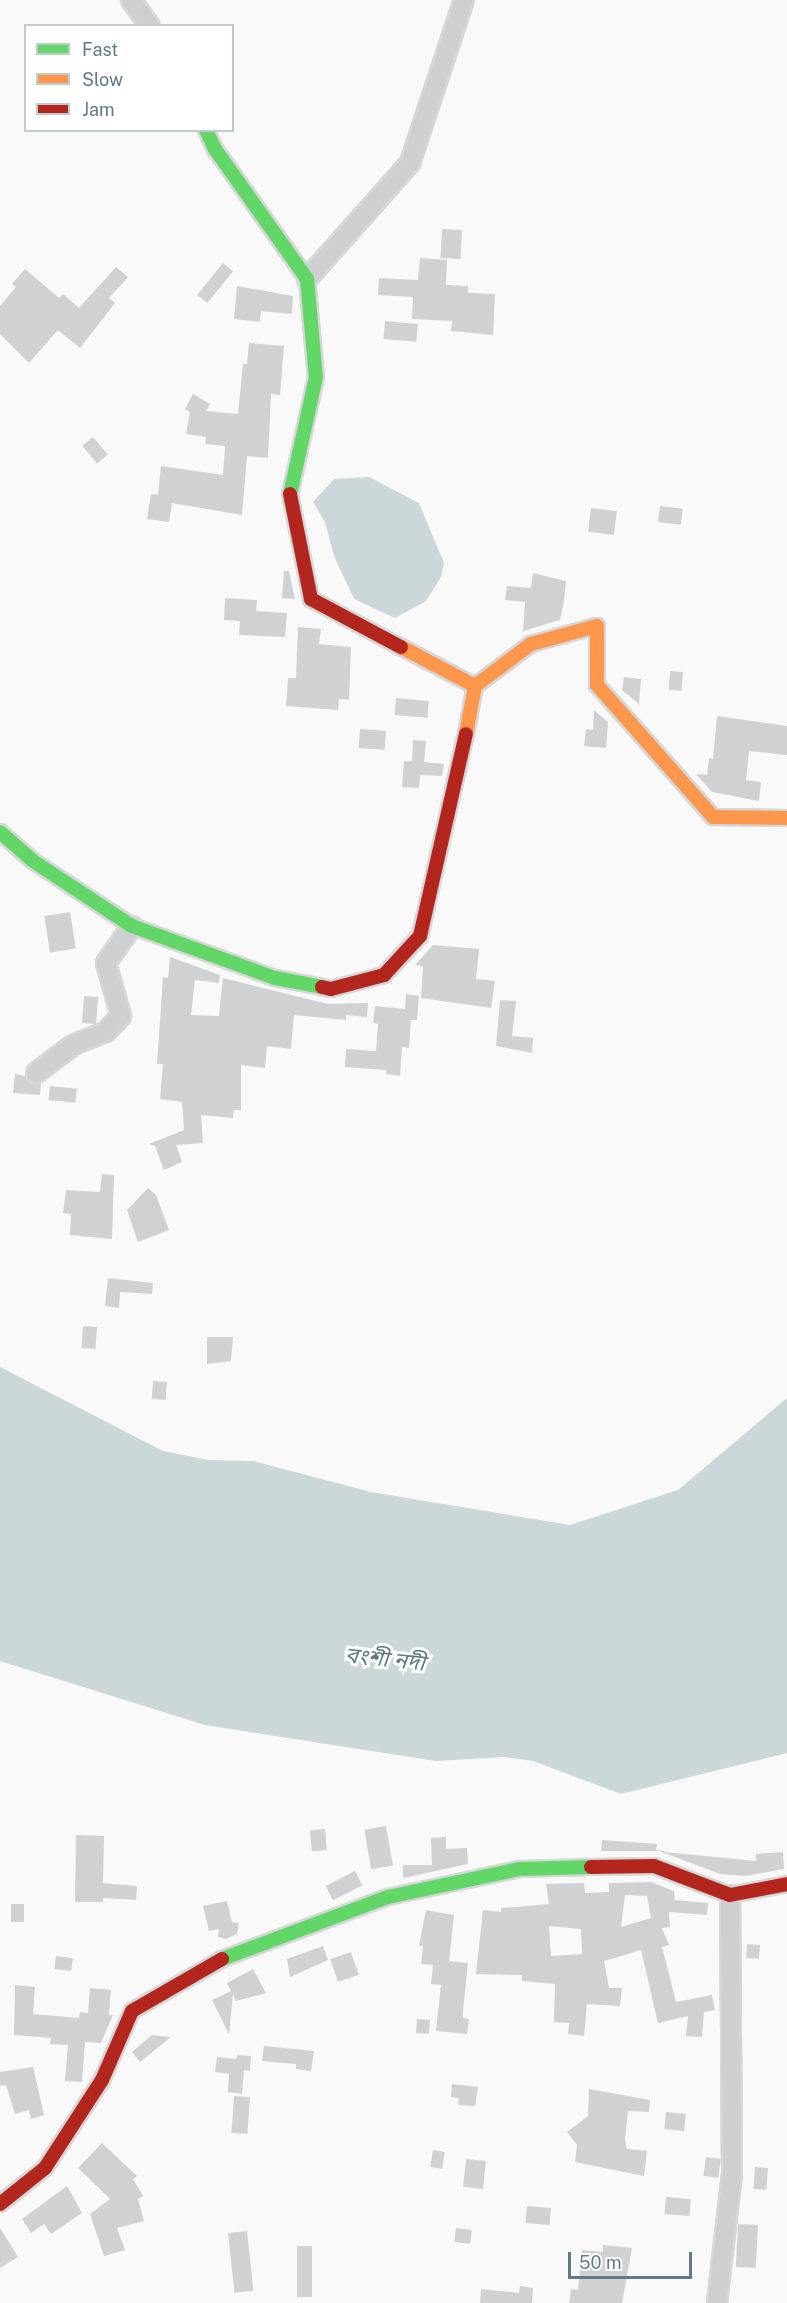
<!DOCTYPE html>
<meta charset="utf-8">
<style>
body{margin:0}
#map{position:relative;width:787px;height:2303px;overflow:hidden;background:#f9f9f9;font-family:"Public Sans","Noto Sans Bengali",sans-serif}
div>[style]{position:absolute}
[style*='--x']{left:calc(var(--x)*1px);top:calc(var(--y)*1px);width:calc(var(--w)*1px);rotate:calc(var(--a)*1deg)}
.water>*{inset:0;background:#ccd7d9}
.building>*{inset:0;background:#cfd1d2;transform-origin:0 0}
.roads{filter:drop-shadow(2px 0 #d6d7d8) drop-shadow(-2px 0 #d6d7d8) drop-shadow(0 2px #d6d7d8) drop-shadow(0 -2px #d6d7d8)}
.street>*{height:18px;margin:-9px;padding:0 9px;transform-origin:9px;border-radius:9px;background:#cecfd0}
.fast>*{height:14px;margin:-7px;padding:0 7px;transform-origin:7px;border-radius:7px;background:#63d668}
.slow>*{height:14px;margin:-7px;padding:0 7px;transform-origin:7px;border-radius:7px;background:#ff974d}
.jam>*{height:14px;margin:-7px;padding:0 7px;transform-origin:7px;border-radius:7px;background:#b3261e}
span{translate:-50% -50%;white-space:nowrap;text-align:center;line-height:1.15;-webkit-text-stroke:6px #fff;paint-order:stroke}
.water-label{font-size:22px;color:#5e7a7e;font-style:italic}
.legend{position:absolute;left:24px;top:24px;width:210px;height:108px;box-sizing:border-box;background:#fff;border:2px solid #c1cace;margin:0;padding:8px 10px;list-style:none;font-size:18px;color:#637a85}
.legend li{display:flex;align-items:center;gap:12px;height:30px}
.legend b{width:30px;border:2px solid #c1cace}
.scale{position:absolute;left:568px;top:2252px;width:124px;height:27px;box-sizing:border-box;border:3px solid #637a85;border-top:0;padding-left:8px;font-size:18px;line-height:21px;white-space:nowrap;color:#637a85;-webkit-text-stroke:4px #fff;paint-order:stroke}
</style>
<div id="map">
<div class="water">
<div style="clip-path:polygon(369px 477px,419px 503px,444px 563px,441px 577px,426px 601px,395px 618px,354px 599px,334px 556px,325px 522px,313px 502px,334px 479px)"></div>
<div style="clip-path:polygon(0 1367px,163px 1451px,209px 1460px,253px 1461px,371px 1492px,570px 1525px,678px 1490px,787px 1398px,787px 1753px,621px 1794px,533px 1761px,504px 1757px,436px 1761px,205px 1725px,0 1661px)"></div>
</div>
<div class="building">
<div style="left:442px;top:229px;width:20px;height:29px;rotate:3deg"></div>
<div style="clip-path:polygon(420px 258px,447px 260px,446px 285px,468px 286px,468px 293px,495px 294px,493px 335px,451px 331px,452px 321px,412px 319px,413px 297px,378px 295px,379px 278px,418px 280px)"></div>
<div style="left:223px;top:263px;width:13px;height:41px;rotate:39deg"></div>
<div style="clip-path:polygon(116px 267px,128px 277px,109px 298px,115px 303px,80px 348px,58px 330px,29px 363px,0 334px,0 306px,16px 287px,12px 284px,25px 269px,59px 298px,63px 294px,79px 308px)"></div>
<div style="clip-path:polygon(237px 286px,293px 296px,292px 314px,261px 311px,260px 322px,234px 319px)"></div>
<div style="left:385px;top:321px;width:33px;height:18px;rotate:5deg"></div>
<div style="clip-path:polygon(249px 343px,284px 346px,280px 395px,271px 394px,268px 458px,247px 456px,242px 515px,172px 503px,169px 522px,147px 519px,151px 494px,158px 495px,161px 466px,223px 475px,225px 446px,205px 444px,206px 437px,186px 434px,190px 412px,185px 409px,193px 394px,210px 404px,206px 411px,238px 414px,243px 364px,247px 364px)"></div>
<div style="left:93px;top:437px;width:23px;height:14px;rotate:50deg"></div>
<div style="left:660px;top:506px;width:23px;height:16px;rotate:7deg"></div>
<div style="left:591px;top:508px;width:26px;height:24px;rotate:7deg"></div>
<div style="clip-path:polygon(284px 571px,289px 571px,295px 599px,282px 598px)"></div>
<div style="clip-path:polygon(533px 573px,566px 581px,564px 601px,560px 620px,523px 631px,525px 602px,505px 600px,507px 586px,531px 588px)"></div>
<div style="clip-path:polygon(225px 598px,257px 600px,256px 611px,287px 613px,285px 637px,239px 635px,240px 621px,224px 620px)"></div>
<div style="clip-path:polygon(298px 627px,321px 629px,319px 644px,351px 647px,349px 700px,339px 699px,338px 710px,286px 706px,288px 678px,296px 678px)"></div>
<div style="left:670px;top:671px;width:13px;height:19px;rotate:4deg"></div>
<div style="clip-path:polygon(624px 677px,641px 679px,639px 704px,622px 690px)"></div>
<div style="left:396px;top:698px;width:33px;height:17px;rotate:5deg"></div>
<div style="clip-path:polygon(594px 710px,608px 722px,606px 748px,584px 746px,586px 729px,593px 730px)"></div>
<div style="clip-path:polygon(717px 716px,787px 726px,787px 755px,749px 751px,746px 780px,761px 782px,759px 801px,712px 792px,696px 774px,707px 775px,709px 758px,713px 759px)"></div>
<div style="left:360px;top:729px;width:26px;height:19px;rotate:4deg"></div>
<div style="clip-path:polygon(413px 740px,426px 741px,424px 762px,444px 764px,442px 776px,420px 775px,419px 788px,402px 787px,404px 761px,412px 761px)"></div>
<div style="left:70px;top:912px;width:37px;height:26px;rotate:81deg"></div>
<div style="clip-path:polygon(433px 945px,479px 949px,476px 979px,495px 981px,491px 1008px,421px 998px,423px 966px,415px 965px)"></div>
<div style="clip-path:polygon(170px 957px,220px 975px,219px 983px,195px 980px,191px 1015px,219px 1016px,223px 978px,328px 1004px,368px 1003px,367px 1017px,346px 1015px,346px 1020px,294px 1015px,291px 1049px,267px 1046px,265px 1068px,241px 1065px,241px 1110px,234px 1110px,233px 1118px,201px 1115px,203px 1143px,176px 1145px,182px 1162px,164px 1170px,155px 1146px,149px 1144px,184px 1130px,182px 1102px,160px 1099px,163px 1064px,157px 1064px,163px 977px,168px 978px)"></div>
<div style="clip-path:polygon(406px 994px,419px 996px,417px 1020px,411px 1020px,409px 1048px,402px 1047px,400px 1076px,386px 1074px,386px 1070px,345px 1067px,346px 1049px,376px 1051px,378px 1024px,373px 1023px,375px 1006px,405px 1009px)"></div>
<div style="left:84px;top:996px;width:14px;height:27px;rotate:4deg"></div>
<div style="clip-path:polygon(500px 1000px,516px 1001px,512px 1036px,533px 1038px,532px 1053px,496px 1046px)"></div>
<div style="clip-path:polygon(15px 1074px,25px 1076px,32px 1084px,41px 1083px,40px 1095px,13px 1093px)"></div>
<div style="left:50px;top:1086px;width:27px;height:14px;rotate:6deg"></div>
<div style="clip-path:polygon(102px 1174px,114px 1175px,112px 1239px,70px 1235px,71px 1214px,63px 1213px,66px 1190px,100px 1192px)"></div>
<div style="clip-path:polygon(148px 1188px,156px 1195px,169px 1230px,138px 1242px,127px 1210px)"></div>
<div style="clip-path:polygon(108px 1278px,153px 1283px,152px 1294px,120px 1292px,119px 1308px,105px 1306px)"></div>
<div style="left:83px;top:1326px;width:14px;height:22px;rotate:4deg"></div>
<div style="clip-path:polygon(207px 1337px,233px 1337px,231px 1361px,207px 1364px)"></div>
<div style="left:153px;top:1381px;width:14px;height:18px;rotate:4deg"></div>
<div style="left:386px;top:1826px;width:40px;height:22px;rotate:80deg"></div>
<div style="left:325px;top:1829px;width:21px;height:15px;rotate:85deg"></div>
<div style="clip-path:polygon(76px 1835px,104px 1836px,103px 1883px,137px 1886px,136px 1900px,103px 1898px,103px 1902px,75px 1902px)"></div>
<div style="clip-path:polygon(446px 1837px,446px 1849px,467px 1848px,468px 1864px,403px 1878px,403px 1865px,432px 1865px,431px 1838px)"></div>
<div style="clip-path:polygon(602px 1840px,657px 1844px,656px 1850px,665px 1851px,664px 1852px,756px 1861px,756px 1854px,783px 1852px,784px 1869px,745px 1876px,720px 1874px,659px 1851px,601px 1851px)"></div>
<div style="left:355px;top:1871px;width:16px;height:33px;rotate:63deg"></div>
<div style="clip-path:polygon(evenodd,651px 1882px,674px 1891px,675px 1900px,708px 1903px,707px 1915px,669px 1912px,670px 1927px,662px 1928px,669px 1945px,662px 1947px,676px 2002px,712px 1995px,715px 2010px,704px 2012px,702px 2037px,686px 2036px,688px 2016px,658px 2023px,641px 1950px,604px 1961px,609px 1988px,622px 1988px,620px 2006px,587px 2004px,584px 2036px,568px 2034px,569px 2023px,554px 2022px,555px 1984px,522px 1981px,522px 1975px,476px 1974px,483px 1910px,501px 1912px,501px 1908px,549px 1904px,546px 1884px,584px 1883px,585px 1893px,609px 1892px,609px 1883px,651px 1882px,625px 1895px,647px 1896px,651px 1918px,621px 1927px,625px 1895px,651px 1882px,549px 1926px,581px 1929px,582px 1954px,551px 1956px,549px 1926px)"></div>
<div style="clip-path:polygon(227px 1901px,232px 1922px,239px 1923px,237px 1934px,226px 1939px,218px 1937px,219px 1929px,209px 1931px,203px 1906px)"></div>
<div style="left:11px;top:1904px;width:13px;height:18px"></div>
<div style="clip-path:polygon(426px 1910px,454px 1915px,449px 1961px,468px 1963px,463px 2011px,463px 2018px,469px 2019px,467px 2034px,436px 2031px,441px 1985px,431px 1984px,433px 1965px,421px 1964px,423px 1946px,419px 1946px)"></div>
<div style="left:747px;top:1944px;width:13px;height:14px;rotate:4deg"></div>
<div style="clip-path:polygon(323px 1946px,328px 1960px,290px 1977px,287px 1959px)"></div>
<div style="left:351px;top:1952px;width:24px;height:22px;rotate:71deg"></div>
<div style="left:56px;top:1956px;width:17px;height:13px;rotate:7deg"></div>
<div style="clip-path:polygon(253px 1969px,266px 1993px,236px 2001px,233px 1994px,229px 2034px,212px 2000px,231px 1991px,227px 1983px)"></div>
<div style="clip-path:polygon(15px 1985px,35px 1987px,33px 2014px,79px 2018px,80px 2012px,88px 2013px,90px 1988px,111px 1990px,109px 2015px,113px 2015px,101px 2043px,85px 2042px,82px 2082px,65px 2081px,68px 2045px,50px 2044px,51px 2038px,14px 2035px)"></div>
<div style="left:417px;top:2019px;width:13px;height:14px;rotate:4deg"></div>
<div style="clip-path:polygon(152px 2035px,171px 2037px,140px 2062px,132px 2052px)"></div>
<div style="clip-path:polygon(264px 2046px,314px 2051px,311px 2071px,296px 2069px,296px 2064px,262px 2061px)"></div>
<div style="clip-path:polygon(237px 2055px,251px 2056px,250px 2071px,244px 2070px,242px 2094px,228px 2092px,229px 2074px,215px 2072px,217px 2057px,236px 2059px)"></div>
<div style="clip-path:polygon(33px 2067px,44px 2115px,31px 2119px,29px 2110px,15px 2114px,6px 2085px,0 2086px,0 2072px)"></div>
<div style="clip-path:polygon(452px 2084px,478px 2087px,475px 2106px,458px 2105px,459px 2098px,451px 2097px)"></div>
<div style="clip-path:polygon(589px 2089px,650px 2100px,649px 2112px,628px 2111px,625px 2139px,627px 2149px,647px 2151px,644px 2176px,575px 2162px,577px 2145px,567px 2132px,588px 2116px)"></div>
<div style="left:234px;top:2096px;width:16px;height:37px;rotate:4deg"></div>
<div style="left:666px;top:2112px;width:20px;height:17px;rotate:6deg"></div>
<div style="clip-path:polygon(102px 2143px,137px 2176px,133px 2179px,143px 2196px,138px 2199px,144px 2221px,117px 2228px,125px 2250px,104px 2256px,90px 2214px,110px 2199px,78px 2168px)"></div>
<div style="left:433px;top:2150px;width:12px;height:17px;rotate:9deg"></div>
<div style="left:706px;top:2157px;width:15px;height:19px;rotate:8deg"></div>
<div style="left:466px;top:2159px;width:20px;height:28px;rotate:6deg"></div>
<div style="left:755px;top:2167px;width:13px;height:22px;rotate:4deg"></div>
<div style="clip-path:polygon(67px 2186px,82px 2213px,51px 2234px,44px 2224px,31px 2233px,22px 2219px)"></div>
<div style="left:666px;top:2197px;width:25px;height:17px;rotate:5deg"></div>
<div style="left:527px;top:2206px;width:24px;height:17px;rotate:5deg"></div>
<div style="left:738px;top:2224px;width:20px;height:43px;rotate:3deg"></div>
<div style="clip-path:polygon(0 2228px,18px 2257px,0 2268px)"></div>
<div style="left:456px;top:2228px;width:16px;height:14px;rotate:7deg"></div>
<div style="left:247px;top:2231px;width:60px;height:19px;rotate:84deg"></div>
<div style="clip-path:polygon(603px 2245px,632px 2248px,622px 2303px,569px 2303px,571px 2289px,578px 2290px,582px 2250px,603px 2252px)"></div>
<div style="left:297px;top:2246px;width:15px;height:51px"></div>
<div style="clip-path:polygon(520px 2286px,533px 2288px,532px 2303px,480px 2303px,481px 2289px,519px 2293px)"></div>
</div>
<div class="roads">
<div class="street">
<div style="--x:131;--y:0;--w:32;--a:54"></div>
<div style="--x:307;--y:279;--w:155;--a:-48.4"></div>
<div style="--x:410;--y:163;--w:172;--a:-71.7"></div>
<div style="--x:36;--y:1073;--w:46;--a:-37.1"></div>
<div style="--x:73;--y:1045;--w:35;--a:-22"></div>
<div style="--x:106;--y:1032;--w:22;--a:-47"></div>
<div style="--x:121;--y:1016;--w:55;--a:-105.8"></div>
<div style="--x:106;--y:963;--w:45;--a:-54.9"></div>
<div style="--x:717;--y:2303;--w:130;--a:-83.4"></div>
<div style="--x:732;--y:2174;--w:279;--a:-90.4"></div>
</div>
<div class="fast">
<div style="--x:206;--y:130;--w:21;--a:65"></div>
<div style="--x:215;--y:149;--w:159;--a:54.7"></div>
<div style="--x:307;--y:279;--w:98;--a:84.8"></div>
<div style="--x:316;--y:377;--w:120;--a:102.5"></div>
<div style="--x:0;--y:832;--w:44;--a:41.3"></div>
<div style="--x:33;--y:861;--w:118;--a:33.3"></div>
<div style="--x:132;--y:926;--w:152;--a:20"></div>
<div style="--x:275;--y:978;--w:48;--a:10.8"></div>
<div style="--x:222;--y:1959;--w:177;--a:-20.5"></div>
<div style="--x:388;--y:1897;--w:135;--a:-12"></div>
<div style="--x:520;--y:1869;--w:71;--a:-1.6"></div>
</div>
<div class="slow">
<div style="--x:401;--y:647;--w:84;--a:27.8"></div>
<div style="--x:466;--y:734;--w:49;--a:-79.4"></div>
<div style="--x:475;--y:686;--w:70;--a:-36.9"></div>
<div style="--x:531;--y:644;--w:68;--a:-15.3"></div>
<div style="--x:597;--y:626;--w:59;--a:90"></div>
<div style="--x:597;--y:685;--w:176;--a:48.7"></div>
<div style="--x:713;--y:817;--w:74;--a:0.8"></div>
</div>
<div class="jam">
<div style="--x:290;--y:494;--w:107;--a:78.7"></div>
<div style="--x:311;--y:599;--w:102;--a:28.1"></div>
<div style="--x:322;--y:987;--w:9;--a:13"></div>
<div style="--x:331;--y:989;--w:55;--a:-14.8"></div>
<div style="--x:384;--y:975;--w:53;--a:-47.3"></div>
<div style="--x:420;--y:936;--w:207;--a:-77.2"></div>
<div style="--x:591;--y:1867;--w:63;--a:-0.9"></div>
<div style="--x:654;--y:1866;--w:81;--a:20.9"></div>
<div style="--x:730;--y:1895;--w:58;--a:-10.9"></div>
<div style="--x:0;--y:2204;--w:58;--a:-38.7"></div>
<div style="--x:45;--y:2168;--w:105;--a:-57.1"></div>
<div style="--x:102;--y:2080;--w:75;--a:-66.5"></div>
<div style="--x:132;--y:2011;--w:104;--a:-30"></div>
</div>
</div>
<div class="water-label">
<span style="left:385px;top:1659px;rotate:6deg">বংশী নদী</span>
</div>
<ul class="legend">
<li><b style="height:8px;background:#63d668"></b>Fast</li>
<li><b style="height:8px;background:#ff974d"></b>Slow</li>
<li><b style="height:8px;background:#b3261e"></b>Jam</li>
</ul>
<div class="scale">50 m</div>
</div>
